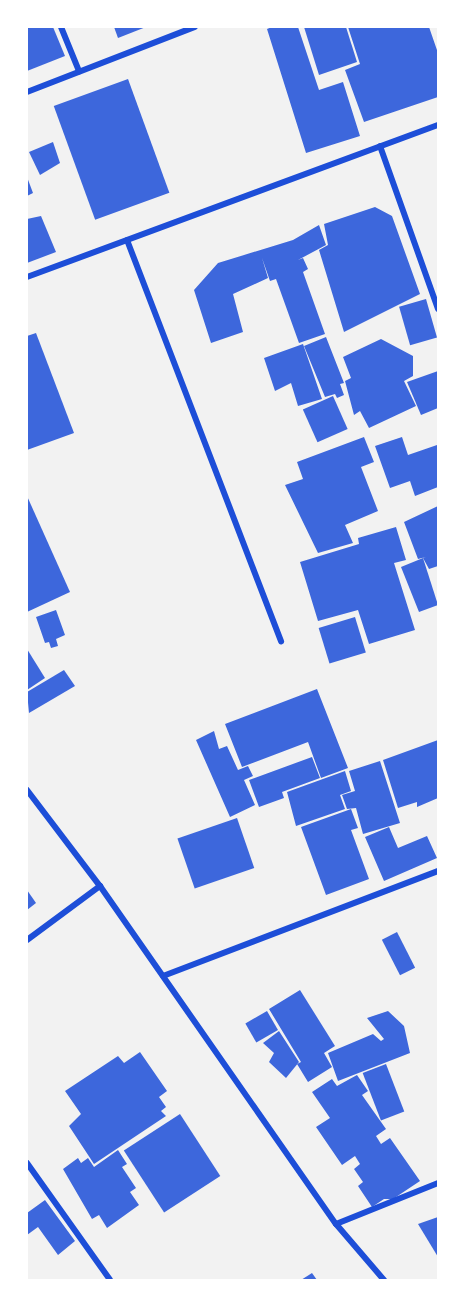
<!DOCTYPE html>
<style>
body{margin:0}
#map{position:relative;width:465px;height:1307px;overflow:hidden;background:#f2f2f2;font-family:Ubuntu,sans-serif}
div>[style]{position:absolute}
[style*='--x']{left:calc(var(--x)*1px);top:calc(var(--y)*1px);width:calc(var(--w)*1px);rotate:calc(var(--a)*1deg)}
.building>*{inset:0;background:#3d67dc;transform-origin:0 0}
.minor>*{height:6px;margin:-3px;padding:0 3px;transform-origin:3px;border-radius:3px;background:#1d4ed8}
span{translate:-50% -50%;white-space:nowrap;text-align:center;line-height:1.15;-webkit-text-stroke:4.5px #fff;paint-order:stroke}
.frame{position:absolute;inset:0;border:28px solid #fff;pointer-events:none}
</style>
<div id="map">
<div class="building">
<div style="clip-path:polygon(27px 27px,53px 27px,65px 56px,27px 71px)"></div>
<div style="clip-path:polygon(114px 27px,146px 27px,118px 38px)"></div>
<div style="clip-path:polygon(272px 27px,298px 27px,319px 90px,343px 82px,360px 136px,306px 153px,267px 29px)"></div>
<div style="clip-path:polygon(304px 27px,346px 27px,357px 62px,319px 75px)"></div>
<div style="clip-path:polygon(348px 27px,429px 27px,438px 53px,438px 97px,364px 122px,345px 70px,360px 64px)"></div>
<div style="left:128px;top:79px;width:121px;height:79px;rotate:70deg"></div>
<div style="clip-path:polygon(53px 142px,60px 163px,40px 175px,29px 152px)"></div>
<div style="clip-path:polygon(27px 177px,33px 193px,27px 196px)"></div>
<div style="clip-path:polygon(375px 207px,392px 216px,420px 294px,344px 332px,319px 250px,328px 245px,324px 224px)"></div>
<div style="clip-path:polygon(41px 216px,56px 252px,27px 263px,27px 219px)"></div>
<div style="clip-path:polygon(319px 225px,326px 245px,298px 260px,303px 258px,308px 269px,303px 272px,325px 334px,299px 343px,276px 279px,270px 281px,262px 258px,268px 278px,233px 294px,243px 332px,211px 343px,194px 290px,218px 263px,293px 240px)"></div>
<div style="left:426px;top:299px;width:40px;height:28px;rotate:74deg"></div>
<div style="clip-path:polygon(36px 333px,74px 433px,27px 450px,27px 336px)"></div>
<div style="clip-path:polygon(326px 337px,344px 383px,340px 384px,344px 395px,337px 398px,335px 394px,325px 397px,304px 346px)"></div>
<div style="clip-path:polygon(381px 339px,413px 356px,413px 376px,404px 381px,416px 406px,369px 428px,360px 411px,354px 415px,345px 381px,351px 378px,343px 357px)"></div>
<div style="clip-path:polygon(303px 344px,322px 399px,298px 406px,291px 383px,275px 391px,264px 358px)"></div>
<div style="clip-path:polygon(438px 371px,438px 408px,421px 415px,407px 382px)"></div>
<div style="left:333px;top:396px;width:36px;height:33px;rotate:66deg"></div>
<div style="clip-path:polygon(364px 437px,374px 462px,361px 467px,378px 511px,345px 525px,353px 543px,318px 553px,285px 485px,303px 479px,297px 462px)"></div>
<div style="clip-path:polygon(402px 437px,408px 455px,437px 445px,438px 487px,415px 496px,410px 481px,390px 488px,375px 446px)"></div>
<div style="clip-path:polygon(27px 496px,70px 592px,27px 612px)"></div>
<div style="clip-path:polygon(438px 506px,438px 566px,429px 569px,423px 558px,426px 557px,418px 559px,404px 522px)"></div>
<div style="clip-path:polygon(396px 527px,406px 560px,394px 563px,415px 630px,369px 644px,358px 610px,318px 621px,300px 562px,359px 544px,358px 538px)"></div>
<div style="clip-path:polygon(423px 558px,438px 605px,419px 612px,401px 567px)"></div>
<div style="clip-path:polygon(56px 610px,65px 635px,56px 639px,58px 646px,51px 648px,49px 642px,45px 643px,36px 617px)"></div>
<div style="left:355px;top:617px;width:37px;height:38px;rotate:73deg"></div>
<div style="clip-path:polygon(27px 649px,45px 678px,27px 690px)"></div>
<div style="clip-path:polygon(64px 670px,75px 686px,29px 713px,27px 692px)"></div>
<div style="clip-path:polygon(317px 689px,348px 768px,321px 778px,308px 742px,242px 767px,225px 724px)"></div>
<div style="clip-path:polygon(214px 731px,219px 749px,227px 746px,238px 770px,248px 766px,253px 776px,244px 780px,255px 805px,230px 817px,196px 740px)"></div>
<div style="clip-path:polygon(438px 740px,438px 798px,417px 807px,417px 802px,398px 808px,383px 760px)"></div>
<div style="clip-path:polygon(312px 757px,320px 778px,282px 792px,284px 798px,259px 807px,249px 780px)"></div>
<div style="clip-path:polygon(380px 761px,400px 823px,363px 834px,356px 808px,347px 809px,342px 795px,355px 791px,349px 771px)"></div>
<div style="clip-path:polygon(345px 771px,351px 791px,340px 795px,345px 809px,296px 826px,287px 792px)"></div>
<div style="clip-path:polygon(351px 809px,358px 828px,351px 830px,369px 879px,326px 895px,301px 827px)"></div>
<div style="left:237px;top:818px;width:53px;height:63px;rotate:71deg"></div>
<div style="clip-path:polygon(389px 827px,398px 848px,427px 836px,437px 858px,384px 881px,365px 837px)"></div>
<div style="clip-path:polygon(27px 890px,36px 903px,27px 910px)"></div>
<div style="left:397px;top:932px;width:40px;height:17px;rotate:63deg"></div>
<div style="clip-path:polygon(300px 990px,335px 1046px,324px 1053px,332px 1067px,308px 1082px,297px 1064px,301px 1062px,269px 1009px)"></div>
<div style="left:267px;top:1011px;width:22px;height:25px;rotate:60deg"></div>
<div style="clip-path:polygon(388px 1011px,404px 1026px,410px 1053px,338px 1081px,328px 1053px,373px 1034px,381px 1041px,384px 1039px,367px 1018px)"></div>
<div style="clip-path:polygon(279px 1031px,299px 1062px,286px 1078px,269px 1062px,274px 1053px,263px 1043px)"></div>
<div style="clip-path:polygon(140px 1052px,167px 1091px,159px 1097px,166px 1107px,161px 1111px,166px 1116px,94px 1164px,69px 1126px,81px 1114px,65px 1091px,118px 1056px,124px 1063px)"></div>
<div style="left:386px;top:1064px;width:51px;height:25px;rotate:69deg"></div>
<div style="clip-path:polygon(357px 1075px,368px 1091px,362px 1095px,386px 1129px,376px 1136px,381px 1144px,390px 1138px,420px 1181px,393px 1199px,384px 1199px,372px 1207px,358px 1186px,363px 1182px,354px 1169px,360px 1164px,355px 1156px,342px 1165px,316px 1127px,330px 1118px,312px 1092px,332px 1079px,337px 1086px)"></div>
<div style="left:180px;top:1114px;width:74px;height:67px;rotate:57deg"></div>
<div style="clip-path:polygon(118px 1150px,127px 1164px,122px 1167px,136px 1188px,130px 1192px,139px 1205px,107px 1228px,99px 1215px,92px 1219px,63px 1169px,78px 1158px,81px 1163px,88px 1158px,94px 1167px)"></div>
<div style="clip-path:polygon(45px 1200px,75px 1241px,58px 1255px,38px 1227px,27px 1235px,27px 1213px)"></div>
<div style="clip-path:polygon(438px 1217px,438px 1257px,418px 1224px)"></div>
<div style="clip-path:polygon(312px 1273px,317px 1280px,301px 1280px)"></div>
</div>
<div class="minor">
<div style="--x:61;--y:27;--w:48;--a:67.8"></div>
<div style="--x:27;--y:92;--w:180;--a:-21.2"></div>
<div style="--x:380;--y:146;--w:173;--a:70.4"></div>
<div style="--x:127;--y:240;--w:430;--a:69"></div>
<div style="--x:27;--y:277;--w:438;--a:-20.3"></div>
<div style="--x:27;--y:790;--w:121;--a:52.8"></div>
<div style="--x:100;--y:886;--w:412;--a:55.1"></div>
<div style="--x:336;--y:1224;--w:74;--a:49.4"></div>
<div style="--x:27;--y:940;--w:91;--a:-36.5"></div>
<div style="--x:163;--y:976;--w:294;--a:-20.9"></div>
<div style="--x:27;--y:1163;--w:143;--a:54.6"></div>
<div style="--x:336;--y:1224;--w:110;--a:-21.9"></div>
</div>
<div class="frame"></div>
</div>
